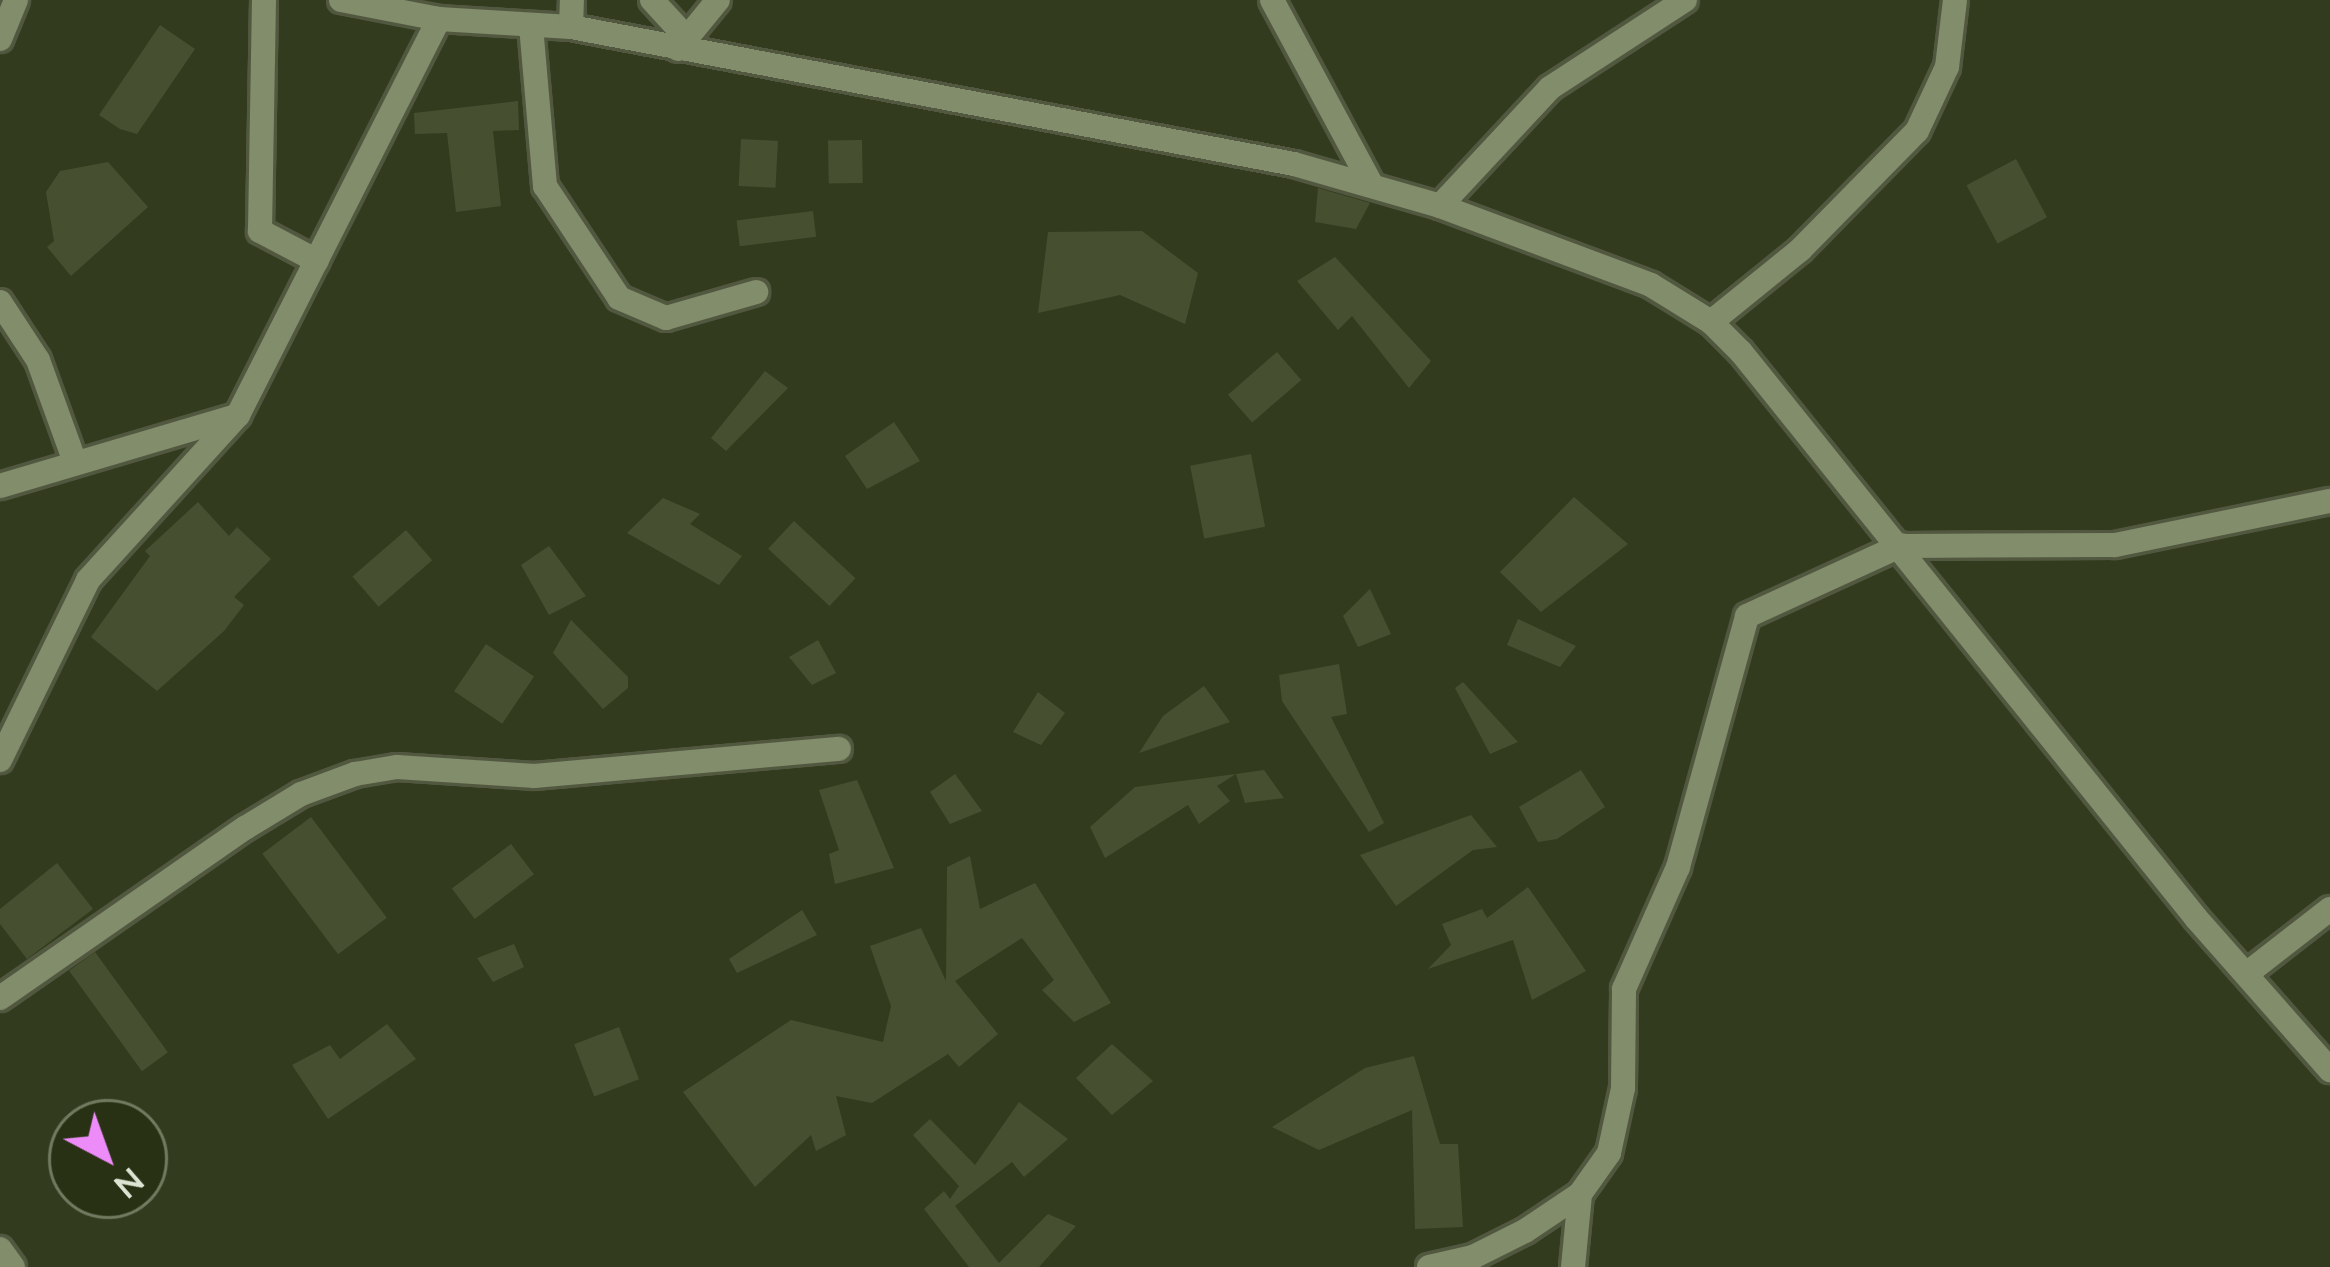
<!DOCTYPE html>
<style>
body{margin:0}
#map{position:relative;width:2330px;height:1267px;overflow:hidden;background:#323b1d;font-family:Lato,sans-serif}
div>[style]{position:absolute}
[style*='--x']{left:calc(var(--x)*1px);top:calc(var(--y)*1px);width:calc(var(--w)*1px);rotate:calc(var(--a)*1deg)}
.building>*{inset:0;background:#465031;transform-origin:0 0}
.roads{filter:drop-shadow(3px 0 #51583f) drop-shadow(-3px 0 #51583f) drop-shadow(0 3px #51583f) drop-shadow(0 -3px #51583f)}
.street>*{height:24px;margin:-12px;padding:0 12px;transform-origin:12px;border-radius:12px;background:#828d6c}
span{translate:-50% -50%;white-space:nowrap;text-align:center;line-height:1.15;-webkit-text-stroke:9px #283113;paint-order:stroke}
.north{position:absolute;left:48px;top:1099px;width:120px;height:120px;box-sizing:border-box;background:#283113;border:3px solid #717960;border-radius:50%;rotate:139deg;font-size:33px;font-weight:700;line-height:48px;text-align:center;color:#dee4d3}
.north::after{content:'';display:block;margin:auto;width:42px;height:54px;background:#ed8cf9;clip-path:polygon(50% 0,100% 100%,50% 72%,0 100%)}
</style>
<div id="map">
<div class="building">
<div style="clip-path:polygon(160px 25px,195px 49px,137px 134px,120px 129px,99px 115px)"></div>
<div style="clip-path:polygon(518px 101px,519px 130px,493px 131px,501px 206px,456px 212px,447px 133px,415px 134px,414px 113px)"></div>
<div style="left:741px;top:139px;width:37px;height:47px;rotate:3deg"></div>
<div style="left:862px;top:140px;width:43px;height:34px;rotate:89deg"></div>
<div style="left:2016px;top:159px;width:66px;height:56px;rotate:62deg"></div>
<div style="clip-path:polygon(108px 162px,148px 207px,71px 276px,47px 247px,54px 241px,46px 192px,60px 171px)"></div>
<div style="clip-path:polygon(1318px 188px,1370px 203px,1356px 229px,1315px 222px)"></div>
<div style="left:813px;top:211px;width:26px;height:77px;rotate:83deg"></div>
<div style="clip-path:polygon(1142px 231px,1198px 273px,1185px 324px,1120px 295px,1038px 313px,1048px 232px)"></div>
<div style="clip-path:polygon(1335px 257px,1431px 361px,1409px 388px,1352px 316px,1338px 330px,1297px 281px)"></div>
<div style="left:1277px;top:352px;width:37px;height:65px;rotate:49deg"></div>
<div style="clip-path:polygon(765px 371px,788px 388px,726px 451px,711px 438px)"></div>
<div style="clip-path:polygon(894px 422px,920px 461px,867px 489px,845px 456px)"></div>
<div style="left:1251px;top:454px;width:74px;height:62px;rotate:79deg"></div>
<div style="clip-path:polygon(1574px 497px,1628px 544px,1541px 612px,1500px 572px)"></div>
<div style="clip-path:polygon(663px 498px,700px 514px,690px 524px,742px 556px,719px 585px,627px 533px)"></div>
<div style="clip-path:polygon(198px 502px,229px 536px,237px 527px,271px 559px,234px 597px,244px 605px,224px 631px,157px 691px,91px 637px,150px 556px,145px 551px)"></div>
<div style="left:794px;top:521px;width:84px;height:38px;rotate:43deg"></div>
<div style="left:406px;top:530px;width:40px;height:71px;rotate:49deg"></div>
<div style="clip-path:polygon(549px 546px,586px 596px,549px 615px,521px 565px)"></div>
<div style="clip-path:polygon(1370px 589px,1391px 634px,1358px 647px,1343px 616px)"></div>
<div style="clip-path:polygon(1518px 619px,1576px 646px,1560px 667px,1507px 645px)"></div>
<div style="clip-path:polygon(571px 620px,628px 677px,628px 688px,603px 709px,553px 653px)"></div>
<div style="clip-path:polygon(818px 640px,836px 673px,812px 685px,789px 657px)"></div>
<div style="left:486px;top:644px;width:58px;height:57px;rotate:34deg"></div>
<div style="clip-path:polygon(1339px 664px,1347px 714px,1331px 717px,1384px 823px,1369px 832px,1282px 701px,1279px 675px)"></div>
<div style="clip-path:polygon(1463px 682px,1518px 742px,1490px 754px,1455px 688px)"></div>
<div style="clip-path:polygon(1204px 686px,1230px 722px,1139px 753px,1163px 716px)"></div>
<div style="clip-path:polygon(1038px 692px,1065px 713px,1041px 745px,1013px 732px)"></div>
<div style="clip-path:polygon(1264px 770px,1284px 798px,1245px 803px,1236px 774px)"></div>
<div style="clip-path:polygon(1581px 770px,1605px 807px,1557px 839px,1538px 842px,1519px 807px)"></div>
<div style="clip-path:polygon(955px 774px,982px 811px,950px 824px,930px 792px)"></div>
<div style="clip-path:polygon(1236px 774px,1217px 786px,1230px 801px,1199px 824px,1188px 805px,1105px 858px,1090px 827px,1135px 787px)"></div>
<div style="clip-path:polygon(857px 780px,894px 868px,835px 884px,829px 854px,839px 850px,819px 790px)"></div>
<div style="clip-path:polygon(1471px 815px,1497px 847px,1473px 850px,1396px 906px,1360px 855px)"></div>
<div style="left:311px;top:817px;width:126px;height:61px;rotate:53deg"></div>
<div style="left:511px;top:844px;width:38px;height:74px;rotate:53deg"></div>
<div style="clip-path:polygon(970px 856px,980px 909px,1035px 883px,1111px 1003px,1074px 1022px,1042px 990px,1054px 980px,1022px 938px,955px 981px,998px 1034px,959px 1067px,948px 1054px,872px 1103px,836px 1096px,846px 1135px,816px 1151px,811px 1135px,755px 1187px,683px 1092px,791px 1020px,883px 1042px,891px 1006px,870px 946px,921px 928px,946px 981px,947px 867px)"></div>
<div style="clip-path:polygon(57px 863px,93px 909px,27px 959px,0 924px,0 909px)"></div>
<div style="clip-path:polygon(1528px 887px,1586px 971px,1532px 1000px,1513px 940px,1428px 969px,1451px 945px,1442px 924px,1482px 909px,1487px 918px)"></div>
<div style="clip-path:polygon(802px 910px,817px 935px,737px 973px,729px 959px)"></div>
<div style="clip-path:polygon(514px 944px,524px 967px,493px 982px,477px 958px)"></div>
<div style="left:95px;top:952px;width:124px;height:32px;rotate:54deg"></div>
<div style="clip-path:polygon(387px 1024px,416px 1059px,328px 1119px,292px 1065px,330px 1045px,340px 1059px)"></div>
<div style="left:619px;top:1027px;width:56px;height:48px;rotate:69deg"></div>
<div style="clip-path:polygon(1112px 1044px,1153px 1081px,1112px 1115px,1076px 1078px)"></div>
<div style="clip-path:polygon(1414px 1056px,1440px 1144px,1458px 1144px,1463px 1227px,1415px 1229px,1412px 1110px,1319px 1150px,1272px 1127px,1365px 1068px)"></div>
<div style="clip-path:polygon(1019px 1102px,1068px 1139px,1024px 1177px,1012px 1162px,955px 1206px,999px 1263px,1048px 1214px,1076px 1226px,1039px 1267px,969px 1267px,924px 1209px,944px 1191px,950px 1199px,959px 1186px,913px 1135px,930px 1119px,975px 1165px)"></div>
</div>
<div class="roads">
<div class="street">
<div style="--x:264;--y:0;--w:231;--a:91"></div>
<div style="--x:260;--y:231;--w:64;--a:27.8"></div>
<div style="--x:341;--y:0;--w:100;--a:11"></div>
<div style="--x:439;--y:19;--w:132;--a:3.5"></div>
<div style="--x:571;--y:27;--w:736;--a:10.73"></div>
<div style="--x:1294;--y:164;--w:152;--a:16"></div>
<div style="--x:1440;--y:206;--w:225;--a:20.5"></div>
<div style="--x:1651;--y:285;--w:70;--a:31.7"></div>
<div style="--x:1711;--y:322;--w:42;--a:45"></div>
<div style="--x:1741;--y:352;--w:726;--a:51.2"></div>
<div style="--x:2196;--y:918;--w:203;--a:48.6"></div>
<div style="--x:652;--y:0;--w:50;--a:47.4"></div>
<div style="--x:1272;--y:0;--w:211;--a:61.7"></div>
<div style="--x:531;--y:26;--w:161;--a:85"></div>
<div style="--x:545;--y:186;--w:134;--a:56.5"></div>
<div style="--x:619;--y:298;--w:51;--a:23.1"></div>
<div style="--x:666;--y:318;--w:94;--a:-16.1"></div>
<div style="--x:571;--y:27;--w:27;--a:-88"></div>
<div style="--x:0;--y:39;--w:42;--a:-67.7"></div>
<div style="--x:678;--y:49;--w:63;--a:-50.8"></div>
<div style="--x:1440;--y:206;--w:161;--a:-47"></div>
<div style="--x:1550;--y:88;--w:161;--a:-33.1"></div>
<div style="--x:0;--y:302;--w:69;--a:56.8"></div>
<div style="--x:38;--y:360;--w:109;--a:70.1"></div>
<div style="--x:1711;--y:322;--w:114;--a:-39"></div>
<div style="--x:1800;--y:250;--w:167;--a:-45.5"></div>
<div style="--x:1917;--y:131;--w:71;--a:-64.9"></div>
<div style="--x:1947;--y:67;--w:67;--a:-83.2"></div>
<div style="--x:0;--y:486;--w:246;--a:-16.5"></div>
<div style="--x:1903;--y:546;--w:212;--a:-0.3"></div>
<div style="--x:2115;--y:545;--w:219;--a:-11.6"></div>
<div style="--x:0;--y:760;--w:200;--a:-63.9"></div>
<div style="--x:88;--y:580;--w:223;--a:-47.7"></div>
<div style="--x:238;--y:415;--w:444;--a:-63.1"></div>
<div style="--x:2249;--y:972;--w:103;--a:-37.9"></div>
<div style="--x:0;--y:998;--w:298;--a:-34.8"></div>
<div style="--x:245;--y:828;--w:66;--a:-31.3"></div>
<div style="--x:301;--y:794;--w:58;--a:-20.3"></div>
<div style="--x:355;--y:774;--w:43;--a:-9.5"></div>
<div style="--x:397;--y:767;--w:138;--a:3.7"></div>
<div style="--x:535;--y:776;--w:305;--a:-5.1"></div>
<div style="--x:0;--y:1249;--w:22;--a:54"></div>
<div style="--x:1429;--y:1267;--w:45;--a:-12.8"></div>
<div style="--x:1473;--y:1257;--w:58;--a:-26.6"></div>
<div style="--x:1525;--y:1231;--w:66;--a:-33.9"></div>
<div style="--x:1580;--y:1194;--w:50;--a:-54.7"></div>
<div style="--x:1609;--y:1153;--w:66;--a:-77.8"></div>
<div style="--x:1623;--y:1088;--w:99;--a:-89.4"></div>
<div style="--x:1624;--y:989;--w:133;--a:-66.1"></div>
<div style="--x:1678;--y:867;--w:260;--a:-74.6"></div>
<div style="--x:1747;--y:616;--w:170;--a:-24.6"></div>
<div style="--x:1573;--y:1267;--w:73;--a:-84.5"></div>
</div>
</div>
<div class="north">N</div>
</div>
